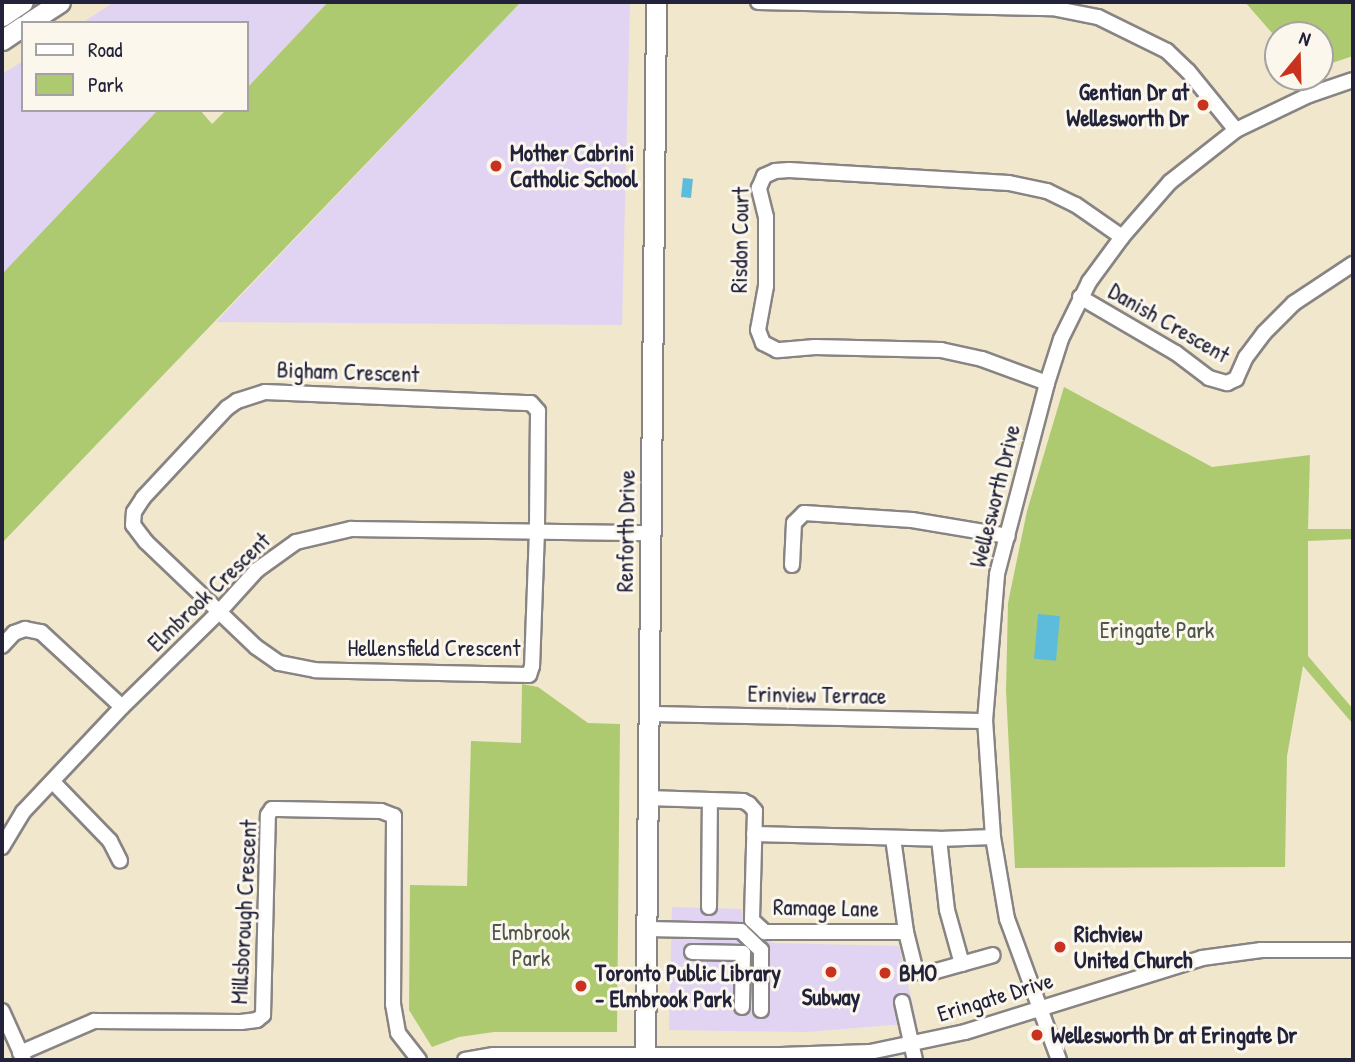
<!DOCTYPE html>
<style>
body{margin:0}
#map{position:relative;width:1355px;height:1062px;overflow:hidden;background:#f0e7cc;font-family:"Patrick Hand",sans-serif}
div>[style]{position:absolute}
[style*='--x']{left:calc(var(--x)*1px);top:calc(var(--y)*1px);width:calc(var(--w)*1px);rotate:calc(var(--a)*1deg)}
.built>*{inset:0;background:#e1d4f3}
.green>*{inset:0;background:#aeca71}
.water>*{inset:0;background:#5dbbdb;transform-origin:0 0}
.roads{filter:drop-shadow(2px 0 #898484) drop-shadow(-2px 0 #898484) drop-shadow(0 2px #898484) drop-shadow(0 -2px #898484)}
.minor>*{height:14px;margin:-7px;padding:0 7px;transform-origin:7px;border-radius:7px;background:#fff}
.major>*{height:19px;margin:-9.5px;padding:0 9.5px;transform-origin:9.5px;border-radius:9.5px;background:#fff}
.dots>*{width:19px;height:19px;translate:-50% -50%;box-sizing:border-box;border:4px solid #fbf7ec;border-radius:50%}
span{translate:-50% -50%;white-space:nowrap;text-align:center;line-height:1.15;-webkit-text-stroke:6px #fbf7ec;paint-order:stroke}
.poi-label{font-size:23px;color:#22223b;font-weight:700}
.right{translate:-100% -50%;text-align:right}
.left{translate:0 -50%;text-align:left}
.street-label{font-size:23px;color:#22223b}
.park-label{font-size:23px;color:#4c544b}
.frame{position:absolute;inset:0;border:4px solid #22223b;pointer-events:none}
.legend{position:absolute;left:21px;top:21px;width:228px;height:91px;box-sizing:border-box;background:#fbf7ec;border:2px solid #a4a2a5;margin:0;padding:9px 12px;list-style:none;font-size:21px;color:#22223b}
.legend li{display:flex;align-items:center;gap:14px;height:35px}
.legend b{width:35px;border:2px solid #a4a2a5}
.north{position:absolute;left:1264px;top:21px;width:70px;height:70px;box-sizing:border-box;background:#fbf7ec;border:2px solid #a4a2a5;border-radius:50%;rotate:19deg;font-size:19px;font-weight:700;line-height:28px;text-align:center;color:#22223b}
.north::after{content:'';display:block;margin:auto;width:24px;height:32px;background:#c8321e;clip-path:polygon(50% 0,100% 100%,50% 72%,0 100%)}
</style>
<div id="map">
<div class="built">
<div style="clip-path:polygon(114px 2px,328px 2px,247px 88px,247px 23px,82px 23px)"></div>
<div style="clip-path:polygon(521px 2px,630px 2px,622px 325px,216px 322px)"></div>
<div style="clip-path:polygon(23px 61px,23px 110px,158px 110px,2px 274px,2px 74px)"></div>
<div style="clip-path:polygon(672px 907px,742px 909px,744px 926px,774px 943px,899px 946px,917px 1023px,806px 1032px,669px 1030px)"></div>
</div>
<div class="green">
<div style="clip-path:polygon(328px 2px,521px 2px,2px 543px,2px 274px,158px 110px,200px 110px,212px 124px,226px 110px,247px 110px,247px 88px)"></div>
<div style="clip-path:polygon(1245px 2px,1353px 2px,1353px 56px,1320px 67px,1320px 35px,1278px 35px,1278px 40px)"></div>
<div style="clip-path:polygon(1064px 387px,1212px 467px,1310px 455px,1308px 529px,1353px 529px,1353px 539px,1308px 541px,1308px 656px,1353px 709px,1353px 724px,1303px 666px,1287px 756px,1285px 867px,1015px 868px,1006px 691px,1008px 603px,1027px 511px)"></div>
<div style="clip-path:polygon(522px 684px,538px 687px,588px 723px,620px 724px,617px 1032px,494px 1032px,459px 1037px,432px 1047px,409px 1010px,410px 885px,467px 886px,471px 741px,521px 743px)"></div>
</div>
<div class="water">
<div style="left:683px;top:178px;width:10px;height:19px;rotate:6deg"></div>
<div style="left:1038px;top:614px;width:22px;height:45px;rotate:5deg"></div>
</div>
<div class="roads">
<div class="minor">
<div style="--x:758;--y:2;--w:294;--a:1.2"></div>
<div style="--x:1052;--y:8;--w:47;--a:11.1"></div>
<div style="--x:1098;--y:17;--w:77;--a:26.2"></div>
<div style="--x:1167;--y:51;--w:29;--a:44"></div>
<div style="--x:1188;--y:71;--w:76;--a:50.9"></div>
<div style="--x:1080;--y:297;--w:111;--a:30.3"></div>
<div style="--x:1176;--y:353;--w:41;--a:37.1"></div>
<div style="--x:1209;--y:378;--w:19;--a:16"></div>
<div style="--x:1227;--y:383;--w:10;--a:-24"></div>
<div style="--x:1236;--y:379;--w:24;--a:-66"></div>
<div style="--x:1246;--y:357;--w:30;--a:-53"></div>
<div style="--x:1264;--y:333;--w:42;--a:-45"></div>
<div style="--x:1294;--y:303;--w:71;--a:-33.5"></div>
<div style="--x:1047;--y:383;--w:69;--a:-159.7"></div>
<div style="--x:982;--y:359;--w:42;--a:-167.6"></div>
<div style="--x:941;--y:350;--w:126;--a:-178.6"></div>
<div style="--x:815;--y:347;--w:38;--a:175"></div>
<div style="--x:777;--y:350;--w:16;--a:-153"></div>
<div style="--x:763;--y:343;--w:14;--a:-111"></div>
<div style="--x:758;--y:330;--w:45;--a:-79.7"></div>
<div style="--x:766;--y:286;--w:69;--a:-90"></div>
<div style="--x:766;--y:217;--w:30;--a:-104"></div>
<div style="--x:759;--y:188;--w:13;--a:-67"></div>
<div style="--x:764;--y:176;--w:12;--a:-24"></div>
<div style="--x:775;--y:171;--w:14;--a:-4"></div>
<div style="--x:789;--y:170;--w:220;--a:3.4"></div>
<div style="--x:1009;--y:183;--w:39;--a:12"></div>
<div style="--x:1047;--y:191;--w:32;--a:26"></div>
<div style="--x:1076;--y:205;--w:56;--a:34.8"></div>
<div style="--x:265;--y:392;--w:266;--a:2.4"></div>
<div style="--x:531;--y:403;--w:11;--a:49"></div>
<div style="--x:538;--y:411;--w:120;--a:90.5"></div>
<div style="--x:537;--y:531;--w:135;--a:92.1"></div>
<div style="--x:532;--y:666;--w:9;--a:108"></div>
<div style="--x:529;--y:675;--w:214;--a:-178.7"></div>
<div style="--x:315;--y:670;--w:37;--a:-169"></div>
<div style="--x:279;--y:663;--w:28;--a:-145"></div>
<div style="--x:256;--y:647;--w:152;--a:-136.3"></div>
<div style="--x:146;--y:542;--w:21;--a:-127"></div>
<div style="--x:133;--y:525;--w:13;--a:-86"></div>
<div style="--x:134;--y:512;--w:17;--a:-57"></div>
<div style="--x:143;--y:498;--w:123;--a:-47"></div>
<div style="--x:227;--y:408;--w:12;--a:-35"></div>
<div style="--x:237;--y:401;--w:29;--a:-18"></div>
<div style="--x:792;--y:565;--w:42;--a:-87.3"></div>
<div style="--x:794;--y:523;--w:14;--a:-45"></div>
<div style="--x:804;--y:513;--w:108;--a:3.7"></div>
<div style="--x:912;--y:520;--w:97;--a:9.5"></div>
<div style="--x:2;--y:646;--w:18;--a:-47"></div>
<div style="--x:14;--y:633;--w:12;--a:-20"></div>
<div style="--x:25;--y:629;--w:16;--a:11"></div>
<div style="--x:41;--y:632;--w:110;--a:42.8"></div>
<div style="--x:649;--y:714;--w:336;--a:1.2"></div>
<div style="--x:53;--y:782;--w:82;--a:46"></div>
<div style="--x:110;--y:841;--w:22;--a:63"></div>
<div style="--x:647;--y:798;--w:96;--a:1.8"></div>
<div style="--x:743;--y:801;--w:7;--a:27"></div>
<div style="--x:749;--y:804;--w:9;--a:49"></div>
<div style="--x:755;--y:811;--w:109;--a:91.6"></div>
<div style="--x:752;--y:920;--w:18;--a:43"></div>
<div style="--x:765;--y:932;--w:141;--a:0"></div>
<div style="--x:754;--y:834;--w:185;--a:1.5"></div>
<div style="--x:939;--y:839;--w:54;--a:-2.1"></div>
<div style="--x:893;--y:838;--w:95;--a:82.1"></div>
<div style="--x:906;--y:932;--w:41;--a:76"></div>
<div style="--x:916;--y:972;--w:13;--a:4"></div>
<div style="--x:929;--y:973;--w:66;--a:-15.7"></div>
<div style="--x:939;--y:839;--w:71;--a:83.6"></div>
<div style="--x:947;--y:910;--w:56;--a:74.5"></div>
<div style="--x:2;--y:847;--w:41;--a:-59"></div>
<div style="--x:23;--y:812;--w:144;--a:-46.7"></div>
<div style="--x:122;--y:707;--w:136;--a:-44.4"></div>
<div style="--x:219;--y:612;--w:57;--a:-47.9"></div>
<div style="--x:257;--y:570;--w:48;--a:-35.7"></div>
<div style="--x:296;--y:542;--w:57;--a:-13.3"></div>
<div style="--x:351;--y:529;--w:299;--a:0.8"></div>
<div style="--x:709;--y:907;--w:107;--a:-89.5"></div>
<div style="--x:648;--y:929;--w:93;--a:1.2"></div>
<div style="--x:741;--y:931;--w:28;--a:44"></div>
<div style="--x:761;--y:950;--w:60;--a:90"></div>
<div style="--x:692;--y:952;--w:51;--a:1.1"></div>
<div style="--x:743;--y:953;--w:54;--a:91.1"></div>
<div style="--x:902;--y:1002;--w:59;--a:77.4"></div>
<div style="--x:2;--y:1011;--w:54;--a:65.8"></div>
<div style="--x:20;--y:1053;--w:81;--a:-23.4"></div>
<div style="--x:94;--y:1021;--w:147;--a:0.4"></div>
<div style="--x:241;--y:1022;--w:16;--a:-7"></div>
<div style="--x:257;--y:1020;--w:8;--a:-40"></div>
<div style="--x:263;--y:1015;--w:200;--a:-88.6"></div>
<div style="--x:268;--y:815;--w:7;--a:-56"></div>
<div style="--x:272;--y:809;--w:6;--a:0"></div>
<div style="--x:278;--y:809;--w:103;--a:1.1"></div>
<div style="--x:381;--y:811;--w:14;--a:21"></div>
<div style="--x:394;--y:816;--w:188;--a:90.3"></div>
<div style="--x:393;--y:1004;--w:29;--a:80"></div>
<div style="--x:398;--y:1033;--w:34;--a:52"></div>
<div style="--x:465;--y:1060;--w:29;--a:-10"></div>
<div style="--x:494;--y:1055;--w:287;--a:0"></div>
<div style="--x:781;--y:1055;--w:89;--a:-1.9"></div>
<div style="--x:870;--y:1052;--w:97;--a:-11.9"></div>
<div style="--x:965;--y:1032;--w:248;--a:-17.3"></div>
<div style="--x:1202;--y:958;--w:60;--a:-7.7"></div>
<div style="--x:1261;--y:950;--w:92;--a:0"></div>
<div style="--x:1059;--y:1060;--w:150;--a:-110.2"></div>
<div style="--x:1007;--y:919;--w:83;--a:-99.7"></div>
<div style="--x:993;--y:837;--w:116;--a:-93.9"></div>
<div style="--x:985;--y:721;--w:147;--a:-85.3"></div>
<div style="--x:997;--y:574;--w:197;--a:-75.3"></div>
<div style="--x:1047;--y:383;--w:46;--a:-72.3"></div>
<div style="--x:1061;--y:339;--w:64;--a:-63.8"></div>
<div style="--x:1089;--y:282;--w:56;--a:-53.7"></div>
<div style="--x:1122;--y:237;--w:73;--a:-48.9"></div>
<div style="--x:1170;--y:182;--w:84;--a:-38.2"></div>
<div style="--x:1236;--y:130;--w:81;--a:-25.6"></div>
<div style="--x:1309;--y:95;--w:46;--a:-18.8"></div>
</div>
<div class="major">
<div style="--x:2;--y:16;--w:25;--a:-34"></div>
<div style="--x:28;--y:23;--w:38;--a:-33"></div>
<div style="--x:2;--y:40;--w:25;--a:-34"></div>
<div style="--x:645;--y:1060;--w:1058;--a:-89.4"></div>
</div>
</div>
<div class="dots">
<div style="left:1203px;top:105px;background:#c8321e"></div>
<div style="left:496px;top:166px;background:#c8321e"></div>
<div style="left:1060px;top:947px;background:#c8321e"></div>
<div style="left:831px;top:972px;background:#c8321e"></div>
<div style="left:885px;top:973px;background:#c8321e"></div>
<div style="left:581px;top:986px;background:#c8321e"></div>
<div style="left:1037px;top:1035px;background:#c8321e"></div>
</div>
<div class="poi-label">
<span class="right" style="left:1189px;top:105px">Gentian Dr at<br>Wellesworth Dr</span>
<span class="left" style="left:510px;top:166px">Mother Cabrini<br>Catholic School</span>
<span class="left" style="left:1074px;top:947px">Richview<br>United Church</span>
<span class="left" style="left:595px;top:986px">Toronto Public Library<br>- Elmbrook Park</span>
<span class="left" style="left:899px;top:973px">BMO</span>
<span style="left:831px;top:997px">Subway</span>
<span class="left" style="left:1051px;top:1035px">Wellesworth Dr at Eringate Dr</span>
</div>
<div class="street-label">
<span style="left:740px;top:240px;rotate:-89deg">Risdon Court</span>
<span style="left:1169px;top:323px;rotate:30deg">Danish Crescent</span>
<span style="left:348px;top:372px;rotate:2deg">Bigham Crescent</span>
<span style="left:995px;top:496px;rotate:-76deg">Wellesworth Drive</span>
<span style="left:626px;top:531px;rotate:-89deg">Renforth Drive</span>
<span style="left:209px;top:592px;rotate:-44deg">Elmbrook Crescent</span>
<span style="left:434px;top:648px">Hellensfield Crescent</span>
<span style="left:817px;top:695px;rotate:1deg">Erinview Terrace</span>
<span style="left:826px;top:908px;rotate:1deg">Ramage Lane</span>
<span style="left:244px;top:912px;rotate:-87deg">Millsborough Crescent</span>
<span style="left:995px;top:997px;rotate:-17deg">Eringate Drive</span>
</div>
<div class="park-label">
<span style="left:1157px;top:630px">Eringate Park</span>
<span style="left:531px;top:945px">Elmbrook<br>Park</span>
</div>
<div class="frame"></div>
<ul class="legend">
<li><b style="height:9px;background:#fff"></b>Road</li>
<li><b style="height:19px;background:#aeca71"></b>Park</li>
</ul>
<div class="north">N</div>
</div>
